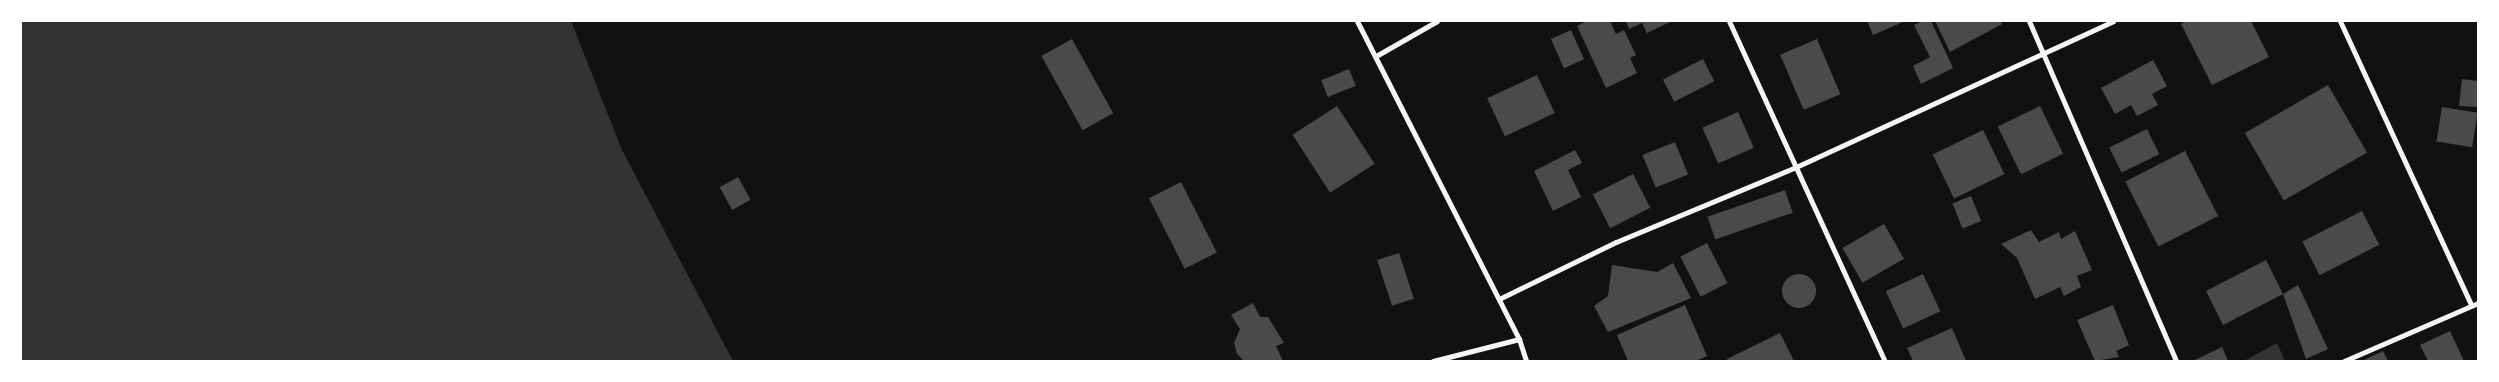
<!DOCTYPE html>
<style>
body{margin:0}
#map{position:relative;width:2499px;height:382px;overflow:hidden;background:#111;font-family:"Noto Sans",sans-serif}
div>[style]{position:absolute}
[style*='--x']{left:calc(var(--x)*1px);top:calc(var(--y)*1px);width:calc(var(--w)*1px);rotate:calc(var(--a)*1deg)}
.water>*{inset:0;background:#333}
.building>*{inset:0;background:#4a4a4a;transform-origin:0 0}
.round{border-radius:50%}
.minor>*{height:5px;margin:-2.5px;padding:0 2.5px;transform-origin:2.5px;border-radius:2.5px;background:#f5f5f5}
span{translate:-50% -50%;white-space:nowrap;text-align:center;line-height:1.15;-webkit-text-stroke:4px #fff;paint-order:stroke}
.frame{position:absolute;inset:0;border:22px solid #fff;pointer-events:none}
</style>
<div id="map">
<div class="water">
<div style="clip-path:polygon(21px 21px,571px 21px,622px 150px,733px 361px,21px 361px)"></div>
<div style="clip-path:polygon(2277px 343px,2285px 361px,2244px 361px)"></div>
</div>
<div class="building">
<div style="clip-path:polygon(1587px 21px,1610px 21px,1616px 34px,1624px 30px,1636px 55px,1630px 58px,1637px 73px,1606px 88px,1577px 26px)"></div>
<div style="clip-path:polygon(1626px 21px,1672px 21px,1647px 33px,1642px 23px,1629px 29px)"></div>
<div style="clip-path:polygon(1867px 21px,1905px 21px,1873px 35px)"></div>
<div style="clip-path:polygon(1923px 21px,1931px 21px,1953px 68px,1921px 84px,1913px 66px,1930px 57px,1914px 25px)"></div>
<div style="clip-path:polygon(1935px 21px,2001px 21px,2002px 24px,1950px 52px)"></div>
<div style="clip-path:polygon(2186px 21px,2251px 21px,2269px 57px,2212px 85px,2181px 24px)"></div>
<div style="left:1571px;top:30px;width:32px;height:22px;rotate:66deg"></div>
<div style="left:1072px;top:39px;width:85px;height:35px;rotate:61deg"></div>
<div style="left:1817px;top:39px;width:60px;height:40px;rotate:67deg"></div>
<div style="left:1703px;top:59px;width:25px;height:45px;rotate:63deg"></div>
<div style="clip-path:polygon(2153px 60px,2167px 86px,2152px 94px,2158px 105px,2137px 116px,2131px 105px,2115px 114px,2101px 88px)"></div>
<div style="left:1349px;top:69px;width:18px;height:30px;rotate:68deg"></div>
<div style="left:1537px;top:75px;width:42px;height:55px;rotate:65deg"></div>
<div style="clip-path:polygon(2462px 79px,2478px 81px,2478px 107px,2459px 106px)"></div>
<div style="left:2328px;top:85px;width:78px;height:96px;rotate:60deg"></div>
<div style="left:1337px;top:106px;width:69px;height:53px;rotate:57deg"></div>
<div style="left:2040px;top:106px;width:53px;height:47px;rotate:64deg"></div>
<div style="left:2442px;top:107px;width:36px;height:35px;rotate:9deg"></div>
<div style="left:1738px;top:112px;width:39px;height:39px;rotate:66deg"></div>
<div style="left:2147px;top:129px;width:28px;height:42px;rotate:64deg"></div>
<div style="left:1983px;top:130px;width:49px;height:56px;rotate:64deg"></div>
<div style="left:1675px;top:142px;width:35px;height:35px;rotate:68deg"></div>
<div style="clip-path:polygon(1575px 150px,1582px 163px,1568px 170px,1581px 197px,1553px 211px,1534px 171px)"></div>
<div style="left:2185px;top:151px;width:73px;height:67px;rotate:63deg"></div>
<div style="left:1633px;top:174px;width:38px;height:45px;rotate:63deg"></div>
<div style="left:738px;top:177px;width:26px;height:21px;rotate:61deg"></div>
<div style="left:1181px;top:182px;width:79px;height:36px;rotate:63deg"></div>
<div style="left:1785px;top:190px;width:24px;height:82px;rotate:71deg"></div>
<div style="left:1971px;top:196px;width:27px;height:20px;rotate:68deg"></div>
<div style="left:2362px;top:211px;width:38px;height:67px;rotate:63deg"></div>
<div style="left:1884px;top:224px;width:40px;height:48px;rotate:60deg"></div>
<div style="clip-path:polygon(2031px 230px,2039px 242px,2059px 232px,2061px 239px,2075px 231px,2092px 270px,2077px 276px,2081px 287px,2064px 296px,2060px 287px,2035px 299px,2017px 258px,2001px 244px)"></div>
<div style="left:1707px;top:243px;width:45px;height:30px;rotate:63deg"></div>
<div style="left:1399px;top:253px;width:48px;height:23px;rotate:72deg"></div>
<div style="clip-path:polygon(2266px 260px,2283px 294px,2298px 285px,2328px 349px,2306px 359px,2283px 294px,2223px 325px,2206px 291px)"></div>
<div style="clip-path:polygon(1673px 263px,1691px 298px,1608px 332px,1594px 306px,1608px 296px,1612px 265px,1657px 272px)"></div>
<div style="left:1923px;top:274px;width:41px;height:41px;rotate:65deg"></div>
<div class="round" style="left:1782px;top:274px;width:34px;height:34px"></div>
<div style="clip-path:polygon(1253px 303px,1260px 317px,1268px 317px,1284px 343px,1276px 346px,1283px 361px,1244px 361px,1237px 354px,1234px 343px,1240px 329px,1231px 315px)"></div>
<div style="clip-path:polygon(1685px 305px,1707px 356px,1696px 361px,1628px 361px,1617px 335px)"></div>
<div style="clip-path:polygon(2113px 305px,2129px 345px,2116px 351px,2119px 357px,2095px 361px,2077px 320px)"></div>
<div style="clip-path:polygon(1952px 328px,1966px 361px,1913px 361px,1907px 348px)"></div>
<div style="clip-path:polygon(2450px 331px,2464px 361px,2428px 361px,2420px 345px)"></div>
<div style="clip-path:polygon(1780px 333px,1794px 361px,1728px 361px,1727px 359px)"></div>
<div style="clip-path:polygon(2222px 347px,2228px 361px,2193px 361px)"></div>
<div style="clip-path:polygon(2383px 351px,2388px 361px,2362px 361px)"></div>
</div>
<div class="minor">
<div style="--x:1357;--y:21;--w:357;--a:63"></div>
<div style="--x:1519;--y:339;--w:23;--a:72"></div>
<div style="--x:1729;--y:21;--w:374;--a:65.4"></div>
<div style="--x:2029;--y:21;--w:370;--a:66.6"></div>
<div style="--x:2340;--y:21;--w:313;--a:65.2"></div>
<div style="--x:1376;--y:56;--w:70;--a:-29.8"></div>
<div style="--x:1499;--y:299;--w:130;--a:-26"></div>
<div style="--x:1616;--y:242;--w:195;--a:-22.6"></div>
<div style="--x:1796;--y:167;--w:349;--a:-24.7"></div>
<div style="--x:1433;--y:361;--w:89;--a:-14.3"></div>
<div style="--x:2344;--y:361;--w:146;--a:-23.4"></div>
</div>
<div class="frame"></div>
</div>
